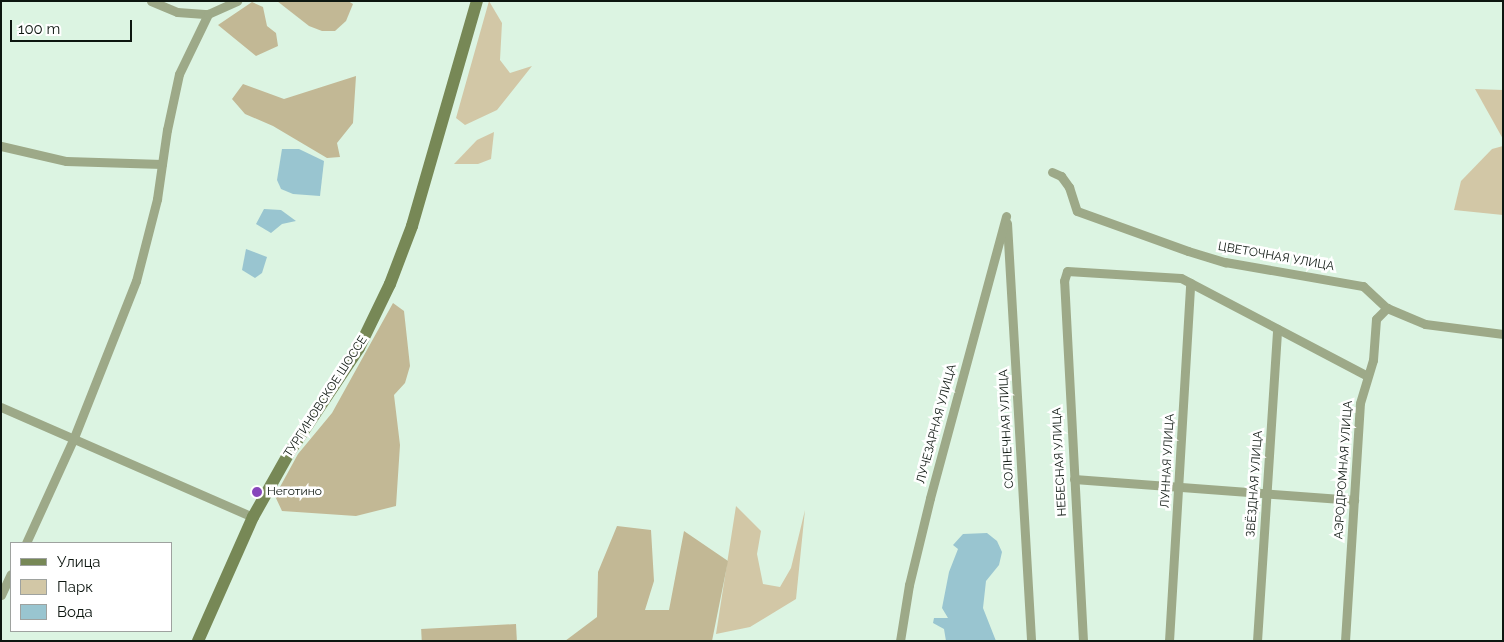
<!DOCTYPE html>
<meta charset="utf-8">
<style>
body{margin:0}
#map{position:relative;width:1504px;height:642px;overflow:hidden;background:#dcf4e2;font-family:Raleway,sans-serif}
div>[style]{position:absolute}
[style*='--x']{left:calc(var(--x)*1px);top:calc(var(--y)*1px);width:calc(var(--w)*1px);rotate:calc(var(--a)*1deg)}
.green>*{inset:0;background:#d2c7a6}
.forest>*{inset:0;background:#c2b895;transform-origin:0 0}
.water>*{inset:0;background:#99c5d0}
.street>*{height:9px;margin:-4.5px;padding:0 4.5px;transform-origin:4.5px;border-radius:4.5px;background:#9da988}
.secondary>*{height:12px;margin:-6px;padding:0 6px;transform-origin:6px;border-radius:6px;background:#778856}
.dots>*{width:14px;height:14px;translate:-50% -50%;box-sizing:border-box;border:2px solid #fff;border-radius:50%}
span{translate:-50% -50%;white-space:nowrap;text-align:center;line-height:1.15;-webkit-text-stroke:5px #fff;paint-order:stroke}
.street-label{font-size:12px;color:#0d1610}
.poi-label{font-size:12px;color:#0d1610}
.left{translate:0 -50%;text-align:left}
.frame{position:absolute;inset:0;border:2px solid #0d1610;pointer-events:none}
.legend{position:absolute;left:10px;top:542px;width:162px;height:90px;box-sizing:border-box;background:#fff;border:1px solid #9ea29f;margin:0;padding:6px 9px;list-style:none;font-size:15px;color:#0d1610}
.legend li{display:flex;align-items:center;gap:10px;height:25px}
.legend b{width:25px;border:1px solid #9ea29f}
.scale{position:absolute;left:10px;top:20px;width:122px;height:22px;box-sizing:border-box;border:2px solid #0d1610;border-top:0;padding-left:6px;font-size:15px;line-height:18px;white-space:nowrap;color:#0d1610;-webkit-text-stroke:4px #fff;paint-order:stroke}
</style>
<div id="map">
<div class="green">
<div style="clip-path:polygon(489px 1px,502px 23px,500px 60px,510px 73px,532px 66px,497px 110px,465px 125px,456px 118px)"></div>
<div style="clip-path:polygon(1475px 89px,1503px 90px,1503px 139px)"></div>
<div style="clip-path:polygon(494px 132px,491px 159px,478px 164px,454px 164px,477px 140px)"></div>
<div style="clip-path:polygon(1503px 146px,1503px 215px,1454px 210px,1461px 181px,1492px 149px)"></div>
<div style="clip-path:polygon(736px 506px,761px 531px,757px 554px,763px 584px,780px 587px,791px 568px,805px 510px,796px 599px,750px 627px,716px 634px)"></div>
</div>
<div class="forest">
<div style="clip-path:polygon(277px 1px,348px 1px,353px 4px,346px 21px,335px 31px,322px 31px,309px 26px)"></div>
<div style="clip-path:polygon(252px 2px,263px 7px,267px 26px,276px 33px,278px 46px,256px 56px,218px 25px)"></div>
<div style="clip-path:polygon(356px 76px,353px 123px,337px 143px,340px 157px,327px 158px,273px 126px,245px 114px,232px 99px,243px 84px,284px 99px)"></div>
<div style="clip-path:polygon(393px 303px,404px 311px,410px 366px,405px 383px,394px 395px,400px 445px,396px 506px,356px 516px,282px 511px,275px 496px,298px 454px,332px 413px)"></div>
<div style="clip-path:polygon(617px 526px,651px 530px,654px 581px,645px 610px,669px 610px,684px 531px,728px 561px,712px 641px,565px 641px,597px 617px,598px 572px)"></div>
<div style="left:516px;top:624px;width:17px;height:95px;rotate:87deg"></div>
</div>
<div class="water">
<div style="clip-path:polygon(282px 149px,299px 149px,324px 161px,320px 196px,293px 194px,281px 189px,277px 180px)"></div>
<div style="clip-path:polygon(264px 209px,281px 210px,296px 221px,282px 224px,271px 233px,256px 224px)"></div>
<div style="clip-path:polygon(246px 249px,267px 257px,262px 273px,255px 278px,242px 270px)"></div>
<div style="clip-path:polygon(987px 533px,997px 541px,1002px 552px,999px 565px,986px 581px,983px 608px,996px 641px,946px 641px,944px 629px,933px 623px,934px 618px,948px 618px,942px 608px,949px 572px,958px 549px,953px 545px,963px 534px)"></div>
</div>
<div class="street">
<div style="--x:151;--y:1;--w:28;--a:23"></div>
<div style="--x:177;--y:12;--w:31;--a:4"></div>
<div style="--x:1;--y:146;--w:67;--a:13"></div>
<div style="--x:66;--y:161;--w:96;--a:1.8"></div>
<div style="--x:1052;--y:172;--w:10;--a:24"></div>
<div style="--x:1061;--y:176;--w:14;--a:54"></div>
<div style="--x:1069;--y:187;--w:25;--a:72"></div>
<div style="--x:1077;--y:211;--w:118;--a:19.8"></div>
<div style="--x:1188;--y:251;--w:39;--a:17"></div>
<div style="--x:1225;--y:262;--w:140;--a:9.9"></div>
<div style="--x:1363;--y:286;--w:33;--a:43"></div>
<div style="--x:1387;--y:308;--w:41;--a:22.8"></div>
<div style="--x:1425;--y:324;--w:79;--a:7.3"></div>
<div style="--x:1007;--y:223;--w:419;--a:86.7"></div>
<div style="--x:1;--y:407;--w:275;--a:23.6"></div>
<div style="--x:1074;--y:479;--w:281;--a:4.3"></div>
<div style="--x:26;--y:543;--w:113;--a:-65.5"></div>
<div style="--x:73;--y:440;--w:171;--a:-68.4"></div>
<div style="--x:136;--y:281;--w:85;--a:-75.6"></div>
<div style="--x:157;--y:199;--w:70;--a:-81.8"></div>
<div style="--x:167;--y:130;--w:57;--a:-77.9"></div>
<div style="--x:179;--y:74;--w:67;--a:-64.2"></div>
<div style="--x:208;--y:14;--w:32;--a:-24"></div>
<div style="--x:1;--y:595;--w:23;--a:-65"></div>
<div style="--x:900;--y:641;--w:57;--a:-80.9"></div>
<div style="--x:909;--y:585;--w:89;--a:-76.4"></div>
<div style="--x:930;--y:498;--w:292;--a:-74.9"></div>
<div style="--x:1083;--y:641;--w:361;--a:-93"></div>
<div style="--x:1064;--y:281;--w:10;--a:-73"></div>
<div style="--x:1067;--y:271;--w:114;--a:3.5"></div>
<div style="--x:1181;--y:278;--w:209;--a:27.7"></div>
<div style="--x:1169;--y:641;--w:359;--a:-86.6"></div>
<div style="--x:1257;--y:641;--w:313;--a:-86.3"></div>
<div style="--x:1345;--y:641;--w:238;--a:-86.4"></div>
<div style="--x:1360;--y:403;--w:45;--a:-73.2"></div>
<div style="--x:1373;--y:360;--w:41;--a:-85.8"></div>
<div style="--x:1376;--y:319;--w:16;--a:-45"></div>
</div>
<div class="secondary">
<div style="--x:198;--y:641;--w:136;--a:-66.1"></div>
<div style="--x:253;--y:517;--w:73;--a:-60.6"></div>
<div style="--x:289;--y:453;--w:126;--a:-56.3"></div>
<div style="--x:359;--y:348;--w:71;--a:-64.2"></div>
<div style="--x:390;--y:284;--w:62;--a:-69.2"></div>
<div style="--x:412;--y:226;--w:234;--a:-73.9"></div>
</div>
<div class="dots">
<div style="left:257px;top:492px;background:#8746bb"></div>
</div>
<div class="street-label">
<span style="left:1276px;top:257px;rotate:10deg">ЦВЕТОЧНАЯ УЛИЦА</span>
<span style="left:326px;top:397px;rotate:-57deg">ТУРГИНОВСКОЕ ШОССЕ</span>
<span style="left:937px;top:424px;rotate:-75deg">ЛУЧЕЗАРНАЯ УЛИЦА</span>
<span style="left:1007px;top:429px;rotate:-93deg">СОЛНЕЧНАЯ УЛИЦА</span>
<span style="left:1168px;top:461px;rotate:-87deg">ЛУННАЯ УЛИЦА</span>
<span style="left:1060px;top:462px;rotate:-93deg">НЕБЕСНАЯ УЛИЦА</span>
<span style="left:1344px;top:470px;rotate:-86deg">АЭРОДРОМНАЯ УЛИЦА</span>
<span style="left:1255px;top:484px;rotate:-86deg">ЗВЁЗДНАЯ УЛИЦА</span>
</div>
<div class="poi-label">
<span class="left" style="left:267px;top:492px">Неготино</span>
</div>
<div class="frame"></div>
<ul class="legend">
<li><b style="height:6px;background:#778856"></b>Улица</li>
<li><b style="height:14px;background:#d2c7a6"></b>Парк</li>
<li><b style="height:14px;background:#99c5d0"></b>Вода</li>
</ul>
<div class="scale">100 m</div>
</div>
